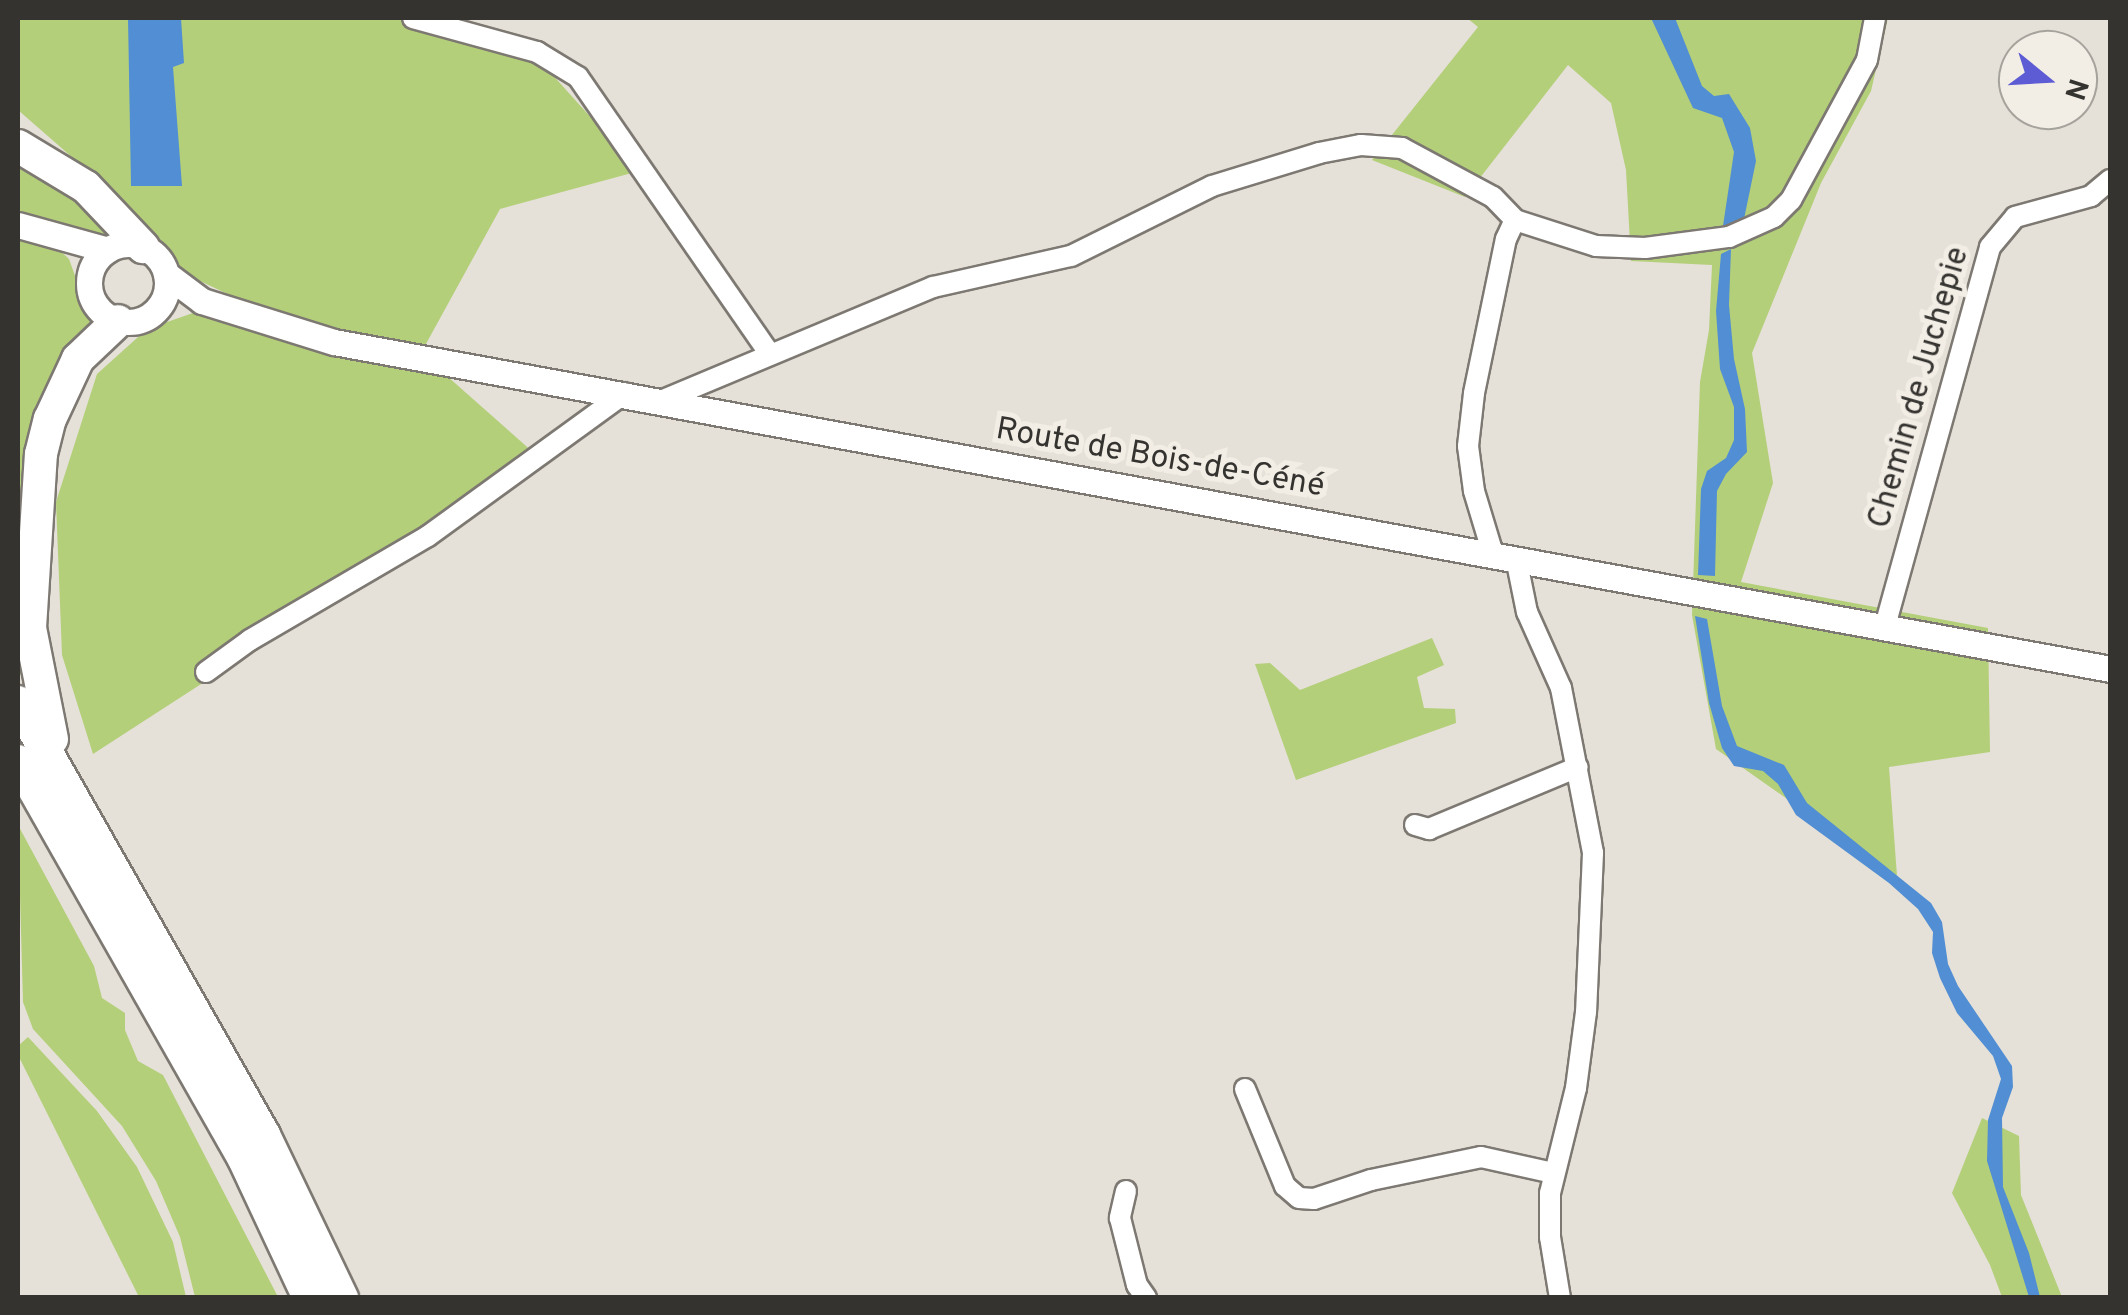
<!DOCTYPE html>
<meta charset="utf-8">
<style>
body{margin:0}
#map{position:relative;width:2128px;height:1315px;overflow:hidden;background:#e5e0d8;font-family:Overpass,sans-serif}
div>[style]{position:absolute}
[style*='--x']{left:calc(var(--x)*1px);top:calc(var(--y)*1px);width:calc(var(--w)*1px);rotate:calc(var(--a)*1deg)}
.green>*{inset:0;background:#b4cf79}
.water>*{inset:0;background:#518ed3}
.roads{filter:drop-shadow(2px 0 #7d7972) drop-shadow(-2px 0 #7d7972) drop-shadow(0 2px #7d7972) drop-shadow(0 -2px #7d7972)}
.minor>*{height:20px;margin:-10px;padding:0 10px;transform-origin:10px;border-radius:10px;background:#fff}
.tertiary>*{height:25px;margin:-12.5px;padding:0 12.5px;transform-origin:12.5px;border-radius:12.5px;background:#fff}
.tertiary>.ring{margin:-12.5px;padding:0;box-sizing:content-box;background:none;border:25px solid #fff;border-radius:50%}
.trunk>*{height:32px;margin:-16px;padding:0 16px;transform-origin:16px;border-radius:16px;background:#fff}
span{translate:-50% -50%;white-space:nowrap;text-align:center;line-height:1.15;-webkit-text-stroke:10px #f2ede5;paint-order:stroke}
.street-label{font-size:32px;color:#353330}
.frame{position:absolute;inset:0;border:20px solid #353330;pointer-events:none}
.north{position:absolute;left:1998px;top:30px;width:100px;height:100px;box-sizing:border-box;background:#f2ede5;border:2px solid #a6a39d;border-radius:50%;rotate:108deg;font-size:28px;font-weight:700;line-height:40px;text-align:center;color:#353330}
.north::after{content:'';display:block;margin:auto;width:35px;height:45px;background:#5d5cd4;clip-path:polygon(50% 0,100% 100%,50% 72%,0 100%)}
</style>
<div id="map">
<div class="green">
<div style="clip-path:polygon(18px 18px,407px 18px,541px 62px,639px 171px,500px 209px,421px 353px,544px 462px,93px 754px,62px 655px,56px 502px,97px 374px,147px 329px,236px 298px,181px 272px,105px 186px,18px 110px)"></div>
<div style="clip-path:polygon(1467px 18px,1888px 18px,1871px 91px,1821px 183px,1752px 353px,1773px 483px,1741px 582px,1988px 628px,1990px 752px,1889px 767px,1897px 876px,1716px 749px,1692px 615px,1700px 382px,1709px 330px,1712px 265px,1631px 261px,1626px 170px,1611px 103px,1568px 65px,1465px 197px,1372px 160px,1478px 27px)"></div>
<div style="clip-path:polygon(18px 157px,48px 172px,121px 234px,100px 235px,18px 210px)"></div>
<div style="clip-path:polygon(18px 235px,53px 244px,69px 259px,93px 326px,60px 377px,28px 691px,18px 669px)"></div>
<div style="clip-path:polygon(1432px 638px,1444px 665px,1417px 677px,1424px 708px,1455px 709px,1456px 723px,1296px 780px,1255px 664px,1270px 663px,1300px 690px)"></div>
<div style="clip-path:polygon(18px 825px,94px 966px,102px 998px,125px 1013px,125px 1030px,138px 1061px,163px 1075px,278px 1297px,195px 1297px,180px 1237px,156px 1181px,122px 1126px,33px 1029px,23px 1002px)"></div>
<div style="clip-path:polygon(28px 1037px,97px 1111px,137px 1167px,173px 1242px,186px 1297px,139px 1297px,18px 1055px,18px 1046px)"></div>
<div style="clip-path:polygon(1982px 1118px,2019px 1136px,2021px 1195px,2062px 1297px,2002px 1297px,1990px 1265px,1952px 1193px)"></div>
</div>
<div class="water">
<div style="clip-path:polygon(128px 18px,181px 18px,184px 63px,173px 67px,182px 186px,131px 186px)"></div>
<div style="clip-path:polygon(1651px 18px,1675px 18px,1702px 86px,1714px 96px,1729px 94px,1750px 128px,1756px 161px,1744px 219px,1723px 226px,1734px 152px,1722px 118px,1693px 108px)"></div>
<div style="clip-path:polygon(1731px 249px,1729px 305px,1734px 359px,1745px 409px,1747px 452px,1726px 474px,1717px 491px,1715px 576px,1698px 575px,1701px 489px,1707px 471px,1726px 458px,1734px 440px,1734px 407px,1720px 369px,1716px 311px,1721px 254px)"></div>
<div style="clip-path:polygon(1695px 616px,1707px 619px,1722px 706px,1737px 746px,1784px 765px,1807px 803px,1931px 903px,1942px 922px,1948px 964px,1958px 986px,2012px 1066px,2013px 1087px,2002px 1118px,2003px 1187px,2029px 1253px,2040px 1297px,2029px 1297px,1987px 1161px,1988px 1120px,2001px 1079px,1993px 1056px,1957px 1013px,1940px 978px,1932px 953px,1933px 932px,1918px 909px,1889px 883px,1796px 815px,1778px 784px,1763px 771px,1734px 766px,1722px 748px,1709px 703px)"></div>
</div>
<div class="roads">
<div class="minor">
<div style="--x:413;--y:18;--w:129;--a:15.3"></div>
<div style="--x:537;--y:52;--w:48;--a:31.4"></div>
<div style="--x:578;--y:77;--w:336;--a:55.3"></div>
<div style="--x:663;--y:400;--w:293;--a:-22.7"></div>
<div style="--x:933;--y:287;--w:141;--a:-12.7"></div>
<div style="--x:1071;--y:256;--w:157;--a:-26.4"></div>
<div style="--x:1212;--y:186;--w:112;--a:-17.1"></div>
<div style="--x:1319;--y:153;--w:43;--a:-10.8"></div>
<div style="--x:1361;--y:145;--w:41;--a:4.2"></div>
<div style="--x:1402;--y:148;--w:103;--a:28.3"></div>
<div style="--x:1493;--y:197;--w:32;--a:46"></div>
<div style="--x:1515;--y:220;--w:85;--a:17.8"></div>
<div style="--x:1596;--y:246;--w:49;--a:2.3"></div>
<div style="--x:1645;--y:248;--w:85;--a:-7.5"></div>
<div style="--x:1729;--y:237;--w:49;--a:-24"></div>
<div style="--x:1774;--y:217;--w:24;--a:-45"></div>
<div style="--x:1791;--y:200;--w:159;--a:-61.5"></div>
<div style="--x:1867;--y:60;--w:43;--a:-79.2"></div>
<div style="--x:1493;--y:554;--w:66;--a:-106.8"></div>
<div style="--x:1474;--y:491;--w:45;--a:-97.6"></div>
<div style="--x:1468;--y:446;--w:53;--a:-83.5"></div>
<div style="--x:1474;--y:393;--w:157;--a:-78.3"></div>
<div style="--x:1506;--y:239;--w:21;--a:-65"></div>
<div style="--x:1516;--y:558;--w:55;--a:78.5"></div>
<div style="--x:1527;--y:612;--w:83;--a:65.9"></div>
<div style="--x:1561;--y:688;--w:168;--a:79"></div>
<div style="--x:1593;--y:853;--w:159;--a:92.5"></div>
<div style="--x:1586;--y:1012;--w:77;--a:97.5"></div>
<div style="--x:1576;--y:1088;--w:108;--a:103.9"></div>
<div style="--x:1550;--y:1193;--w:44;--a:90"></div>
<div style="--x:1550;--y:1237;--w:62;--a:80.7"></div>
<div style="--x:1885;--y:626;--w:393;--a:-74.5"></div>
<div style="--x:1990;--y:247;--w:39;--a:-50"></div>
<div style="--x:2015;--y:217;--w:79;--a:-15.4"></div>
<div style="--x:2091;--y:196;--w:25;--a:-40"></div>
<div style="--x:206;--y:672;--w:54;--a:-36"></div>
<div style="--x:250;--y:640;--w:206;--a:-30.3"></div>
<div style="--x:428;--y:536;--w:243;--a:-36"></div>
<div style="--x:1415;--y:825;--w:15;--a:16"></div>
<div style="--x:1429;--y:829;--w:161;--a:-22.6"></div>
<div style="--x:1245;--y:1089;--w:105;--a:67.6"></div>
<div style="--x:1285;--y:1186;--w:18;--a:41"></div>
<div style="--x:1299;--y:1198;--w:15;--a:4"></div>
<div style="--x:1314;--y:1199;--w:60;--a:-18.4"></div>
<div style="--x:1371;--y:1180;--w:112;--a:-11.8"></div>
<div style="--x:1481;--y:1157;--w:74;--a:12.5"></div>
<div style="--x:1126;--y:1191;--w:28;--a:103"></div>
<div style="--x:1120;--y:1218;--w:69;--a:75.8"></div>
<div style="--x:1137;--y:1285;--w:16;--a:55"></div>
</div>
<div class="tertiary">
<div style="--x:18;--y:225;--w:93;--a:15.5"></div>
<div class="ring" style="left:89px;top:244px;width:53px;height:53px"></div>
<div style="--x:166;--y:274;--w:45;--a:36.9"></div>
<div style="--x:202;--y:301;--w:138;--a:17.3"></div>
<div style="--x:334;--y:342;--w:1806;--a:10.43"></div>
</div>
<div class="trunk">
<div style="--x:18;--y:146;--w:79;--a:31.1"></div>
<div style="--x:86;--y:187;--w:83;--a:46.5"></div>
<div style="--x:18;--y:702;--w:498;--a:60.4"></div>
<div style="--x:264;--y:1135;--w:181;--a:64.4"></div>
<div style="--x:52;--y:739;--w:113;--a:-101.2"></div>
<div style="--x:30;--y:628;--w:174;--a:-86.4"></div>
<div style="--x:41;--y:454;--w:36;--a:-76"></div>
<div style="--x:50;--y:419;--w:66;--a:-65"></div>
<div style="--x:78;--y:359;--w:55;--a:-43.5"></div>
<div style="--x:18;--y:761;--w:455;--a:60.4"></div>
<div style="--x:243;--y:1157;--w:156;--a:64.9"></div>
</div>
</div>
<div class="street-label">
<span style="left:1920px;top:388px;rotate:-74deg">Chemin de Juchepie</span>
<span style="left:1160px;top:459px;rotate:10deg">Route de Bois-de-Céné</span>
</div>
<div class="frame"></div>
<div class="north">N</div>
</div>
